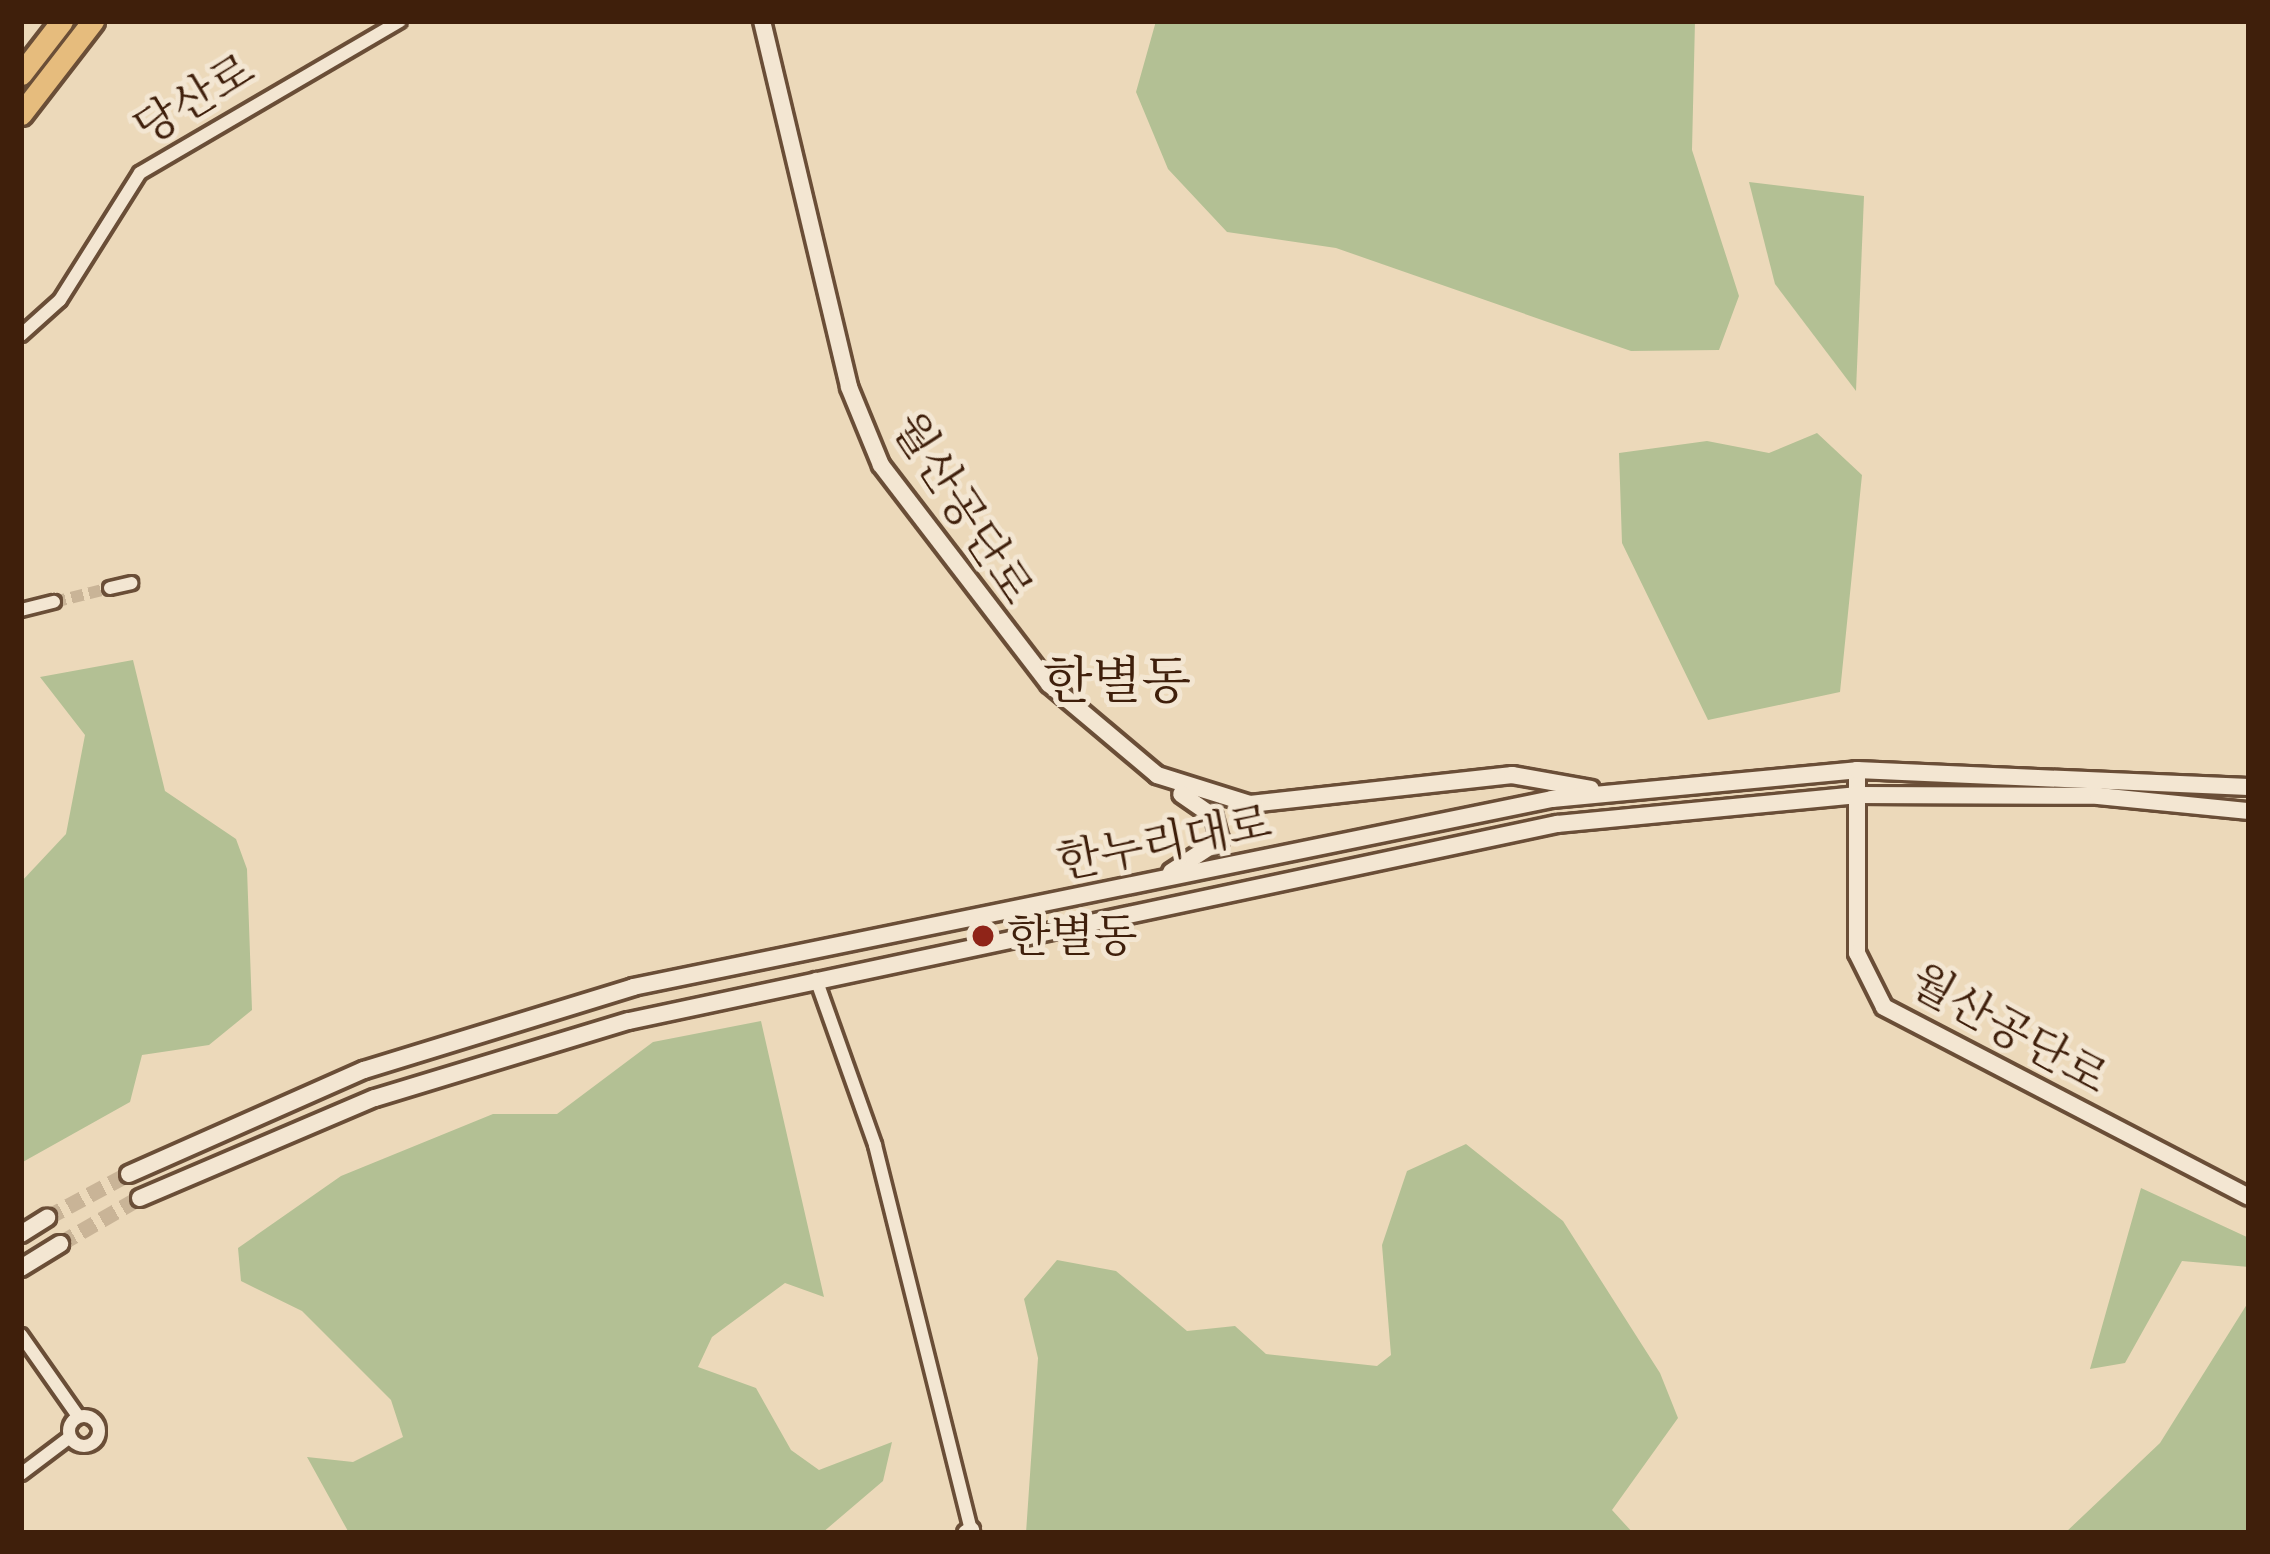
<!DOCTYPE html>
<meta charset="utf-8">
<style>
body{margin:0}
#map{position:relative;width:2270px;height:1554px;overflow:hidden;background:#ecd9ba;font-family:"EB Garamond","Noto Serif KR",serif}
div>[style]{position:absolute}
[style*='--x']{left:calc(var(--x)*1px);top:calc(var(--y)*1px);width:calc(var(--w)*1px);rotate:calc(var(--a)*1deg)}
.green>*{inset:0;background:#b3c094}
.street-tunnel>*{height:12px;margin-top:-6px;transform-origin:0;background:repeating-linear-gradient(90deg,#c9b497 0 12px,transparent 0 18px)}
.secondary-tunnel>*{height:16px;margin-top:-8px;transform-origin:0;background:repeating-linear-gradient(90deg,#c9b497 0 16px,transparent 0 24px)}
.roads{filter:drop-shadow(3px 0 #6a4e37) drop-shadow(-3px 0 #6a4e37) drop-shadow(0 3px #6a4e37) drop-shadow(0 -3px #6a4e37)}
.street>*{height:12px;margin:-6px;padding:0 6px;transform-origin:6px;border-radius:6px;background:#f3e6d2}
.street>.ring{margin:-6px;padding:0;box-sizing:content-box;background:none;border:12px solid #f3e6d2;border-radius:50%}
.secondary>*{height:16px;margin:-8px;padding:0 8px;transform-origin:8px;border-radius:8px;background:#f3e6d2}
.highway>*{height:21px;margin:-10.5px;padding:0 10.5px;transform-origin:10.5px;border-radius:10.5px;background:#e6bc7d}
.dots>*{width:33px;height:33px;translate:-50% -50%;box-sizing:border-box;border:6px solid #f3e6d2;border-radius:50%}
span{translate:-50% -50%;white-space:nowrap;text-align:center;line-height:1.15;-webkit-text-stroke:10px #f3e6d2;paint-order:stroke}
.street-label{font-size:45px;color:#3f1f0b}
.poi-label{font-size:45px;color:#3f1f0b}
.left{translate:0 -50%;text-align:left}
.quarter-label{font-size:51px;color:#3f1f0b}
.frame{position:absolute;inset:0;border:24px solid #3f1f0b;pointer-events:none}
</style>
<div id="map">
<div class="green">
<div style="clip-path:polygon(1156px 21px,1695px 21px,1692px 150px,1739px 296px,1719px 350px,1631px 351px,1336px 248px,1227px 232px,1168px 169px,1136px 92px)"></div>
<div style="clip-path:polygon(1749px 182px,1864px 196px,1856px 391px,1775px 284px)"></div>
<div style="clip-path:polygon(1817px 433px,1862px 475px,1840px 692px,1708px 720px,1622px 543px,1619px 453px,1707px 441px,1769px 453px)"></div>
<div style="clip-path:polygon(133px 660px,165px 791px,236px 839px,247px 869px,252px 1010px,209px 1045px,142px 1055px,130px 1102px,21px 1163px,21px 882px,66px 834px,85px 735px,40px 677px)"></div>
<div style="clip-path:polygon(761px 1021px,824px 1297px,785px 1283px,712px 1337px,698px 1367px,756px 1388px,791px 1450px,819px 1470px,892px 1442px,883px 1481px,822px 1533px,349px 1533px,307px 1457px,353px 1462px,403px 1437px,391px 1400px,302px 1311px,241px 1281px,238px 1248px,341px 1176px,493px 1114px,557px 1114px,653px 1042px)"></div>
<div style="clip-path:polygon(1466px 1144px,1563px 1221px,1660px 1373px,1678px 1418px,1612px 1510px,1633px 1533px,1026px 1533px,1038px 1358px,1024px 1299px,1057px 1260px,1116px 1271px,1187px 1331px,1235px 1326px,1266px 1354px,1377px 1366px,1391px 1355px,1382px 1245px,1407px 1171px)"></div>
<div style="clip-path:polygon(2141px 1188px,2249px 1238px,2249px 1267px,2182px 1261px,2125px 1363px,2090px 1369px)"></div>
<div style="clip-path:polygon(2249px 1301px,2249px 1533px,2065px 1533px,2160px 1443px)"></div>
</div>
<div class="street-tunnel">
<div style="--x:54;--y:602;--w:58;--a:-14"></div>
</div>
<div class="secondary-tunnel">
<div style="--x:47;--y:1218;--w:93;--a:-28.2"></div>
<div style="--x:60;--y:1244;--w:92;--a:-29.9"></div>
</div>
<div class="roads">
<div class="street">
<div style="--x:21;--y:335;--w:52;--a:-41.9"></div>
<div style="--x:60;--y:300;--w:150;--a:-57.8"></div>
<div style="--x:140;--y:173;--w:301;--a:-30.3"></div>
<div style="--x:110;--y:588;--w:22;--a:-13"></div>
<div style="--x:21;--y:610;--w:34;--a:-14"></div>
<div style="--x:816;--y:979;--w:176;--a:70.4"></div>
<div style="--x:875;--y:1145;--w:397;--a:76"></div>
<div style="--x:21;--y:1335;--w:99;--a:54.9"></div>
<div class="ring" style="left:69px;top:1416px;width:18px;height:18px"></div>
<div style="--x:21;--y:1474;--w:61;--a:-37.1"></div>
</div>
<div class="secondary">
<div style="--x:762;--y:21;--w:376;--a:76.6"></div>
<div style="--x:849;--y:387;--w:84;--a:67.7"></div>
<div style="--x:881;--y:465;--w:276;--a:52.5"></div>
<div style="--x:1049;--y:684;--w:141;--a:40.1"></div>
<div style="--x:1157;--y:775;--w:97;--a:17.3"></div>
<div style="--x:1250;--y:804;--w:264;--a:-6.3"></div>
<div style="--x:1512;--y:775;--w:80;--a:10"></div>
<div style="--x:1857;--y:770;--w:183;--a:90"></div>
<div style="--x:1857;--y:953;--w:60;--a:63.4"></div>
<div style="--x:1884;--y:1007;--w:411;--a:27.5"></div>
<div style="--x:1171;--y:872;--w:59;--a:-33.1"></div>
<div style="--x:1220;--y:840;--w:24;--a:-105"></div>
<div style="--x:1214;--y:817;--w:40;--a:-145.1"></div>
<div style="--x:129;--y:1174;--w:257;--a:-23.9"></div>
<div style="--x:364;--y:1070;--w:282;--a:-17.1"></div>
<div style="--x:633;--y:987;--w:938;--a:-11.56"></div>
<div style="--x:1552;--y:799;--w:306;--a:-5.4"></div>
<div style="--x:1857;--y:770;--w:392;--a:2.5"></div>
<div style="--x:140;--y:1198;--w:255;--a:-23.1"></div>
<div style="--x:375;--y:1098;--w:265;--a:-16.9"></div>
<div style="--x:629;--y:1021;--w:949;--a:-11.99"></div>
<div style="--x:1557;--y:824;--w:300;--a:-5.5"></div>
<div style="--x:1856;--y:795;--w:242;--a:0.2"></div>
<div style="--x:2098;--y:796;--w:152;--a:5.7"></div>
<div style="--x:21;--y:1234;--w:31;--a:-32"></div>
<div style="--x:21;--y:1268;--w:46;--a:-31.6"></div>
<div style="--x:966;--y:1533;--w:6;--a:-31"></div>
</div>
<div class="highway">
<div style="--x:21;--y:74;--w:67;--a:-52.3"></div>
<div style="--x:21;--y:114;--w:118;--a:-52.3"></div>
</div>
</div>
<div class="dots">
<div style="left:983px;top:936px;background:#8f2418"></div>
</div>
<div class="street-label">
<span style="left:194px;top:99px;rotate:-31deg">당산로</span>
<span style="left:963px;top:508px;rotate:57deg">월산공단로</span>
<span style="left:1164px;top:842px;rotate:-11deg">한누리대로</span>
<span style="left:2009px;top:1029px;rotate:29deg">월산공단로</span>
</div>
<div class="poi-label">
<span class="left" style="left:1007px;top:936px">한별동</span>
</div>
<div class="quarter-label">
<span style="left:1117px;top:680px">한별동</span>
</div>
<div class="frame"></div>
</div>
